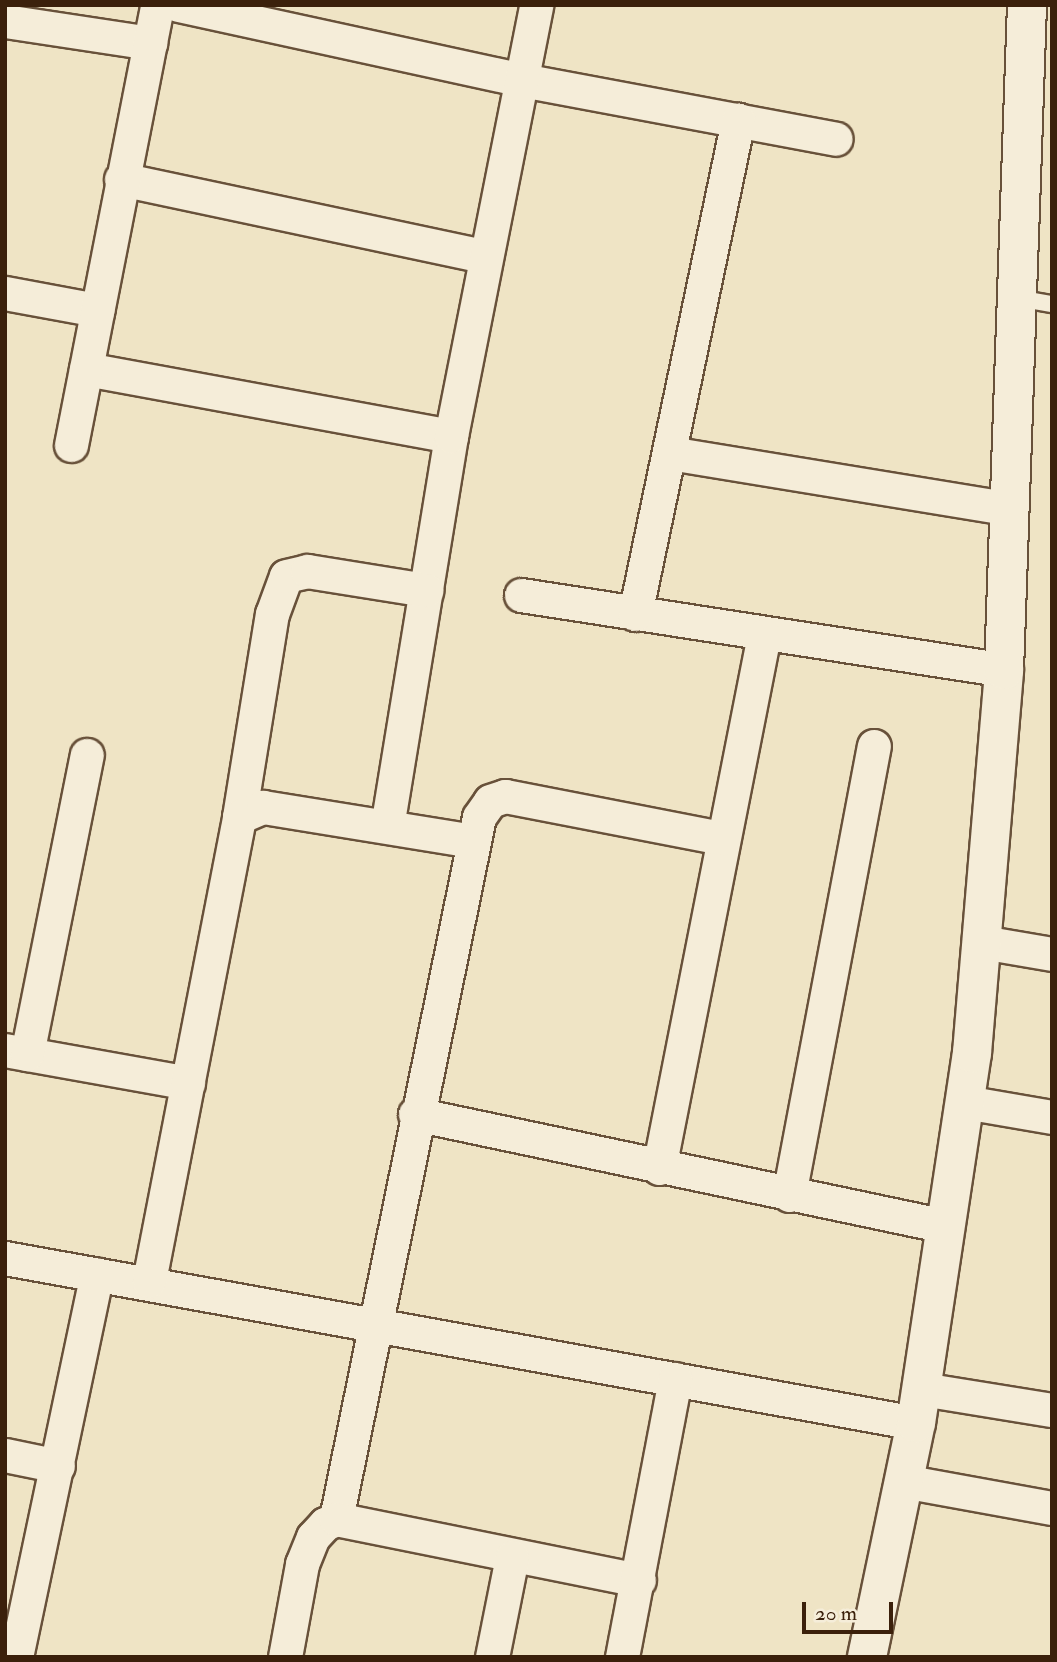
<!DOCTYPE html>
<style>
body{margin:0}
#map{position:relative;width:1057px;height:1662px;overflow:hidden;background:#efe4c5;font-family:"IM FELL Double Pica",serif}
div>[style]{position:absolute}
[style*='--x']{left:calc(var(--x)*1px);top:calc(var(--y)*1px);width:calc(var(--w)*1px);rotate:calc(var(--a)*1deg)}
.roads{filter:drop-shadow(2px 0 #68513a) drop-shadow(-2px 0 #68513a) drop-shadow(0 2px #68513a) drop-shadow(0 -2px #68513a)}
.service>*{height:16px;margin:-8px;padding:0 8px;transform-origin:8px;border-radius:8px;background:#f5edd9}
.minor>*{height:33px;margin:-16.5px;padding:0 16.5px;transform-origin:16.5px;border-radius:16.5px;background:#f5edd9}
.tertiary>*{height:38px;margin:-19px;padding:0 19px;transform-origin:19px;border-radius:19px;background:#f5edd9}
span{translate:-50% -50%;white-space:nowrap;text-align:center;line-height:1.15;-webkit-text-stroke:6px #f5edd9;paint-order:stroke}
.frame{position:absolute;inset:0;border:7px solid #3b200b;pointer-events:none}
.scale{position:absolute;left:802px;top:1602px;width:91px;height:32px;box-sizing:border-box;border:4px solid #3b200b;border-top:0;padding-left:9px;font-size:21px;line-height:24px;white-space:nowrap;color:#3b200b;-webkit-text-stroke:5px #f5edd9;paint-order:stroke}
</style>
<div id="map">
<div class="roads">
<div class="service">
<div style="--x:1017;--y:298;--w:36;--a:10"></div>
</div>
<div class="minor">
<div style="--x:178;--y:5;--w:352;--a:12.3"></div>
<div style="--x:522;--y:80;--w:319;--a:10.6"></div>
<div style="--x:5;--y:21;--w:147;--a:8.6"></div>
<div style="--x:121;--y:179;--w:370;--a:12"></div>
<div style="--x:5;--y:293;--w:94;--a:10.5"></div>
<div style="--x:86;--y:369;--w:371;--a:10.4"></div>
<div style="--x:451;--y:436;--w:395;--a:99.3"></div>
<div style="--x:451;--y:436;--w:439;--a:-78.8"></div>
<div style="--x:71;--y:445;--w:448;--a:-78.9"></div>
<div style="--x:669;--y:453;--w:346;--a:9.3"></div>
<div style="--x:521;--y:595;--w:489;--a:8.8"></div>
<div style="--x:635;--y:614;--w:505;--a:-78.22"></div>
<div style="--x:239;--y:817;--w:206;--a:-80.8"></div>
<div style="--x:272;--y:614;--w:40;--a:-69.8"></div>
<div style="--x:286;--y:576;--w:22;--a:-13"></div>
<div style="--x:307;--y:571;--w:121;--a:9.1"></div>
<div style="--x:982;--y:942;--w:71;--a:9.7"></div>
<div style="--x:5;--y:1050;--w:186;--a:10.2"></div>
<div style="--x:27;--y:1054;--w:305;--a:-78.7"></div>
<div style="--x:965;--y:1102;--w:88;--a:9.8"></div>
<div style="--x:415;--y:1114;--w:542;--a:11.93"></div>
<div style="--x:659;--y:1168;--w:543;--a:-78.86"></div>
<div style="--x:789;--y:1195;--w:457;--a:-79.3"></div>
<div style="--x:5;--y:1258;--w:926;--a:10.27"></div>
<div style="--x:149;--y:1281;--w:473;--a:-79"></div>
<div style="--x:239;--y:817;--w:26;--a:-23"></div>
<div style="--x:263;--y:807;--w:212;--a:9.2"></div>
<div style="--x:922;--y:1389;--w:132;--a:9.2"></div>
<div style="--x:5;--y:1455;--w:54;--a:11.7"></div>
<div style="--x:903;--y:1481;--w:151;--a:10.3"></div>
<div style="--x:336;--y:1519;--w:716;--a:-78.49"></div>
<div style="--x:479;--y:817;--w:19;--a:-55"></div>
<div style="--x:490;--y:801;--w:16;--a:-18"></div>
<div style="--x:505;--y:796;--w:221;--a:11"></div>
<div style="--x:16;--y:1657;--w:391;--a:-78.1"></div>
<div style="--x:285;--y:1657;--w:95;--a:-79.6"></div>
<div style="--x:302;--y:1564;--w:29;--a:-68"></div>
<div style="--x:313;--y:1537;--w:18;--a:-47"></div>
<div style="--x:325;--y:1524;--w:12;--a:-24"></div>
<div style="--x:336;--y:1519;--w:309;--a:11.4"></div>
<div style="--x:492;--y:1657;--w:102;--a:-78.7"></div>
<div style="--x:622;--y:1657;--w:283;--a:-79.2"></div>
</div>
<div class="tertiary">
<div style="--x:867;--y:1657;--w:239;--a:-78.2"></div>
<div style="--x:916;--y:1423;--w:374;--a:-81.4"></div>
<div style="--x:972;--y:1053;--w:384;--a:-85.2"></div>
<div style="--x:1004;--y:670;--w:665;--a:-88.02"></div>
</div>
</div>
<div class="frame"></div>
<div class="scale">20 m</div>
</div>
